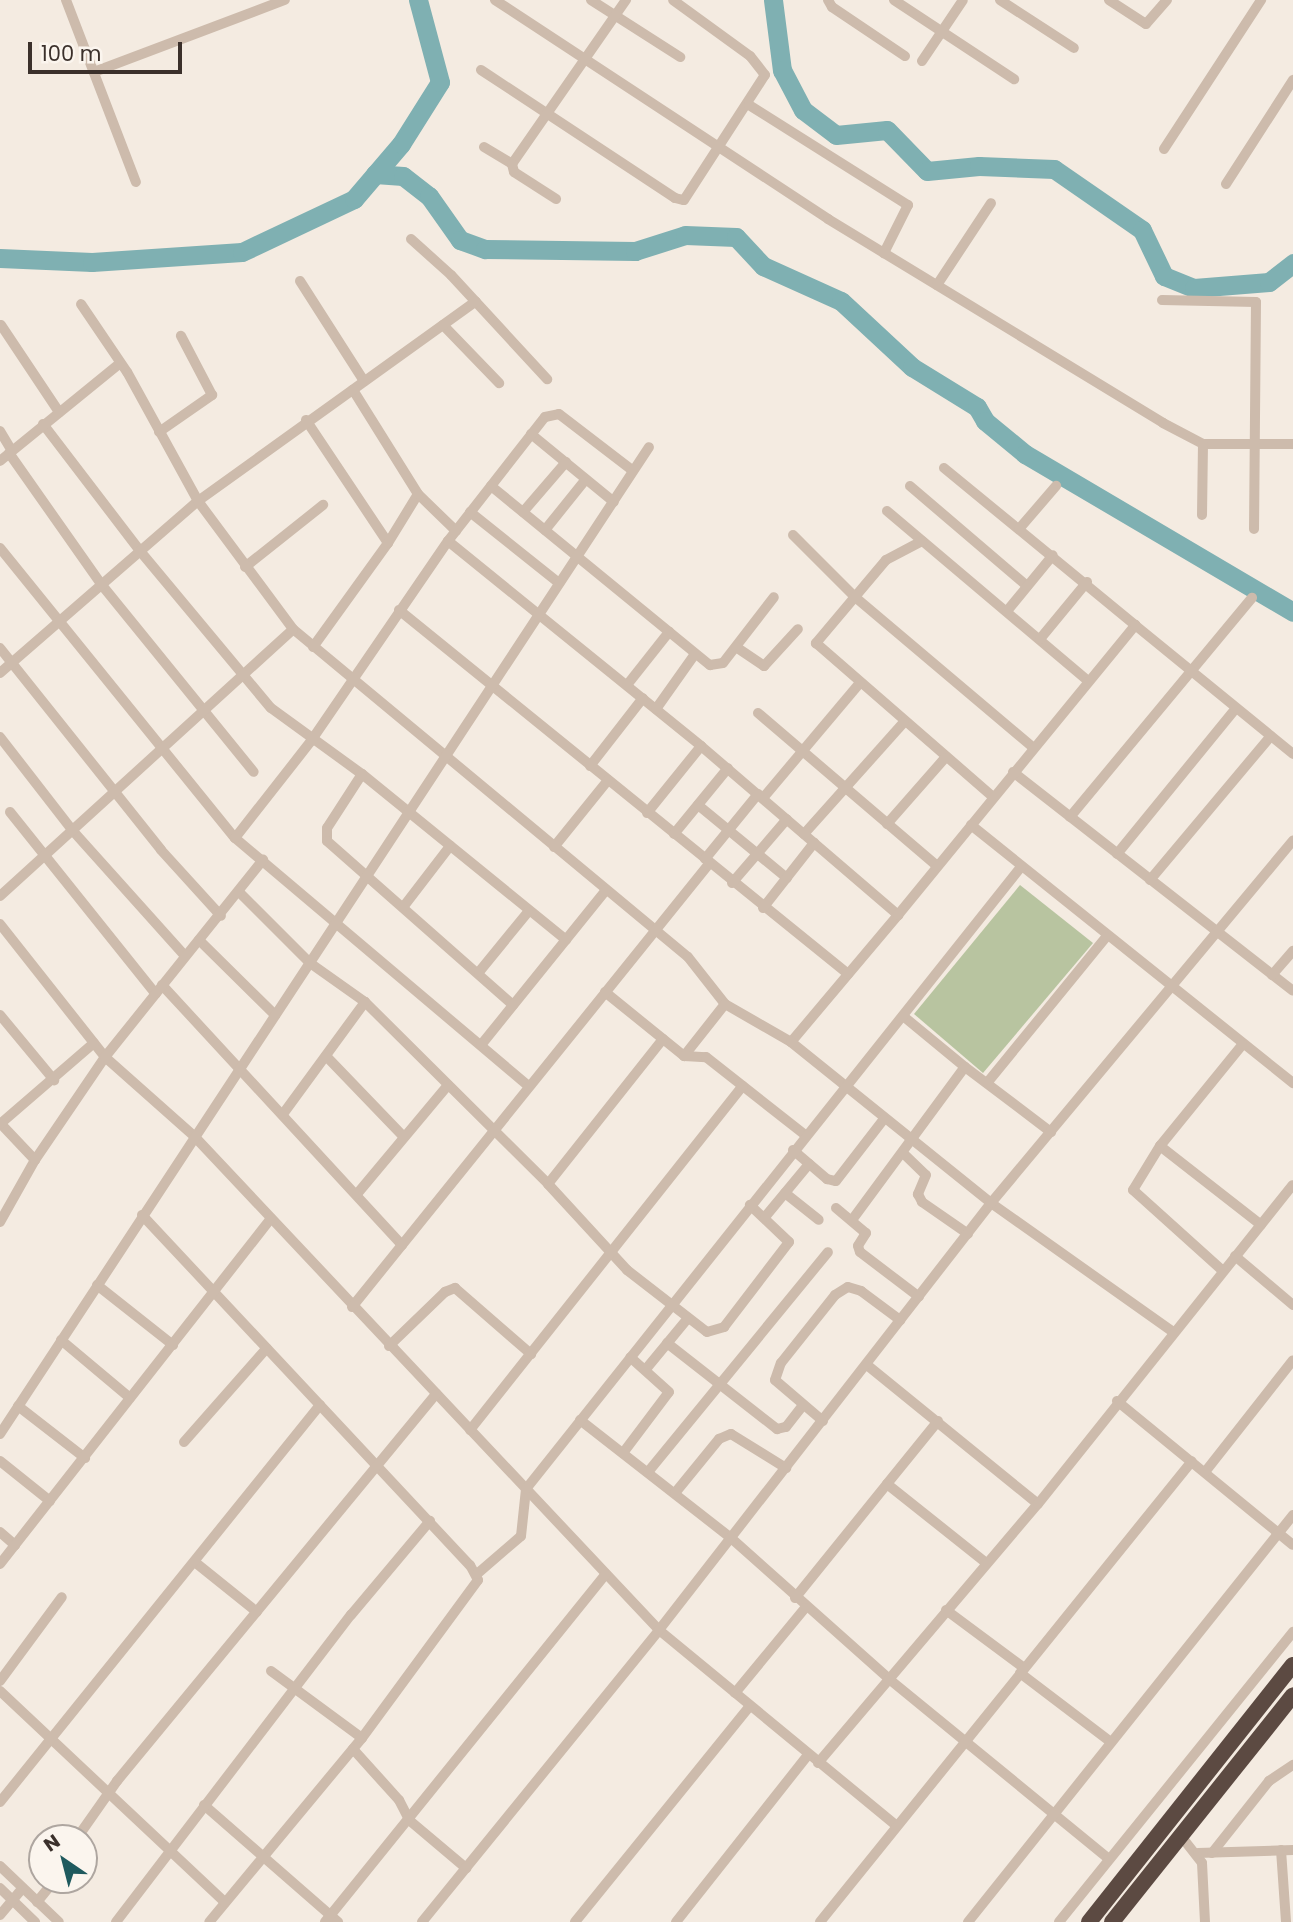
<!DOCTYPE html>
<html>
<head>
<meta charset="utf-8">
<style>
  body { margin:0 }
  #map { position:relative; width:1293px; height:1922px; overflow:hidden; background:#f4ebe1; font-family:Poppins,sans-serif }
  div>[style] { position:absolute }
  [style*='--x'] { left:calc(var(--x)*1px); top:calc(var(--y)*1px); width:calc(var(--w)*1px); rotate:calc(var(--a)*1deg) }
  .green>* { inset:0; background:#b8c4a0 }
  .river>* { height:19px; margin:-9.5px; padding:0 9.5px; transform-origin:9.5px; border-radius:9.5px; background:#7fb0b2 }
  .minor>* { height:10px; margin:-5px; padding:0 5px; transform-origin:5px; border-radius:5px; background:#cdbbac }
  .highway>* { height:16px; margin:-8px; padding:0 8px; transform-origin:8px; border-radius:8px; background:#5c4a42 }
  span { translate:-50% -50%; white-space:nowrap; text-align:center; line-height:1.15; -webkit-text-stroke:5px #fbf5ee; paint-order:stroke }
  .north { position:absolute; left:28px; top:1824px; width:70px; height:70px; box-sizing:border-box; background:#fbf5ee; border:2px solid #aea6a0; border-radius:50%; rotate:325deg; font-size:19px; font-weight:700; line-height:28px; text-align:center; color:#3b302b }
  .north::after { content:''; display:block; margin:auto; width:24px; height:32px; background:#1f5a5e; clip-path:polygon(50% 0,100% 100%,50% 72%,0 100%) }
  .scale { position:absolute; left:28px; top:42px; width:154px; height:32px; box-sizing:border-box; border:4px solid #3b302b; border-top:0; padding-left:9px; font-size:21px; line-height:24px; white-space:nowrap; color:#3b302b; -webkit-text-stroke:5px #fbf5ee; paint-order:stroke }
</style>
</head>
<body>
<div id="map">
  <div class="green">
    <div style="clip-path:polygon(1020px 885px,1093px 943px,983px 1073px,914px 1014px)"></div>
  </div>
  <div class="river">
    <div style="--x:773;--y:0;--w:71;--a:82.7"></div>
    <div style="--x:782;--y:70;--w:45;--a:62.3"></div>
    <div style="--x:803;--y:110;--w:41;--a:37.1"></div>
    <div style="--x:836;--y:135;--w:51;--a:-5.6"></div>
    <div style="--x:887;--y:130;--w:57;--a:45.7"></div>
    <div style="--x:927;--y:171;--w:52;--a:-5.5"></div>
    <div style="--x:979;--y:166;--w:75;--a:2.3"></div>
    <div style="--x:1054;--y:169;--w:107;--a:34.7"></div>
    <div style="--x:1142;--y:230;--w:51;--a:64.4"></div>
    <div style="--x:1164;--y:276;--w:32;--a:22"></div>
    <div style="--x:1194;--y:288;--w:75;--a:-4.6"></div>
    <div style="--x:1269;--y:282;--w:31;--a:-38"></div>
    <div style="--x:375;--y:174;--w:28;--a:4"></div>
    <div style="--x:403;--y:176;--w:33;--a:38"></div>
    <div style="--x:429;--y:196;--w:54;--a:54.8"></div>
    <div style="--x:460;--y:240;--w:27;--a:20"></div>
    <div style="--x:485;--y:249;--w:150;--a:0.8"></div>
    <div style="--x:635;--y:251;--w:52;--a:-17.7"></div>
    <div style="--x:685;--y:235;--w:51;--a:2.2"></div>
    <div style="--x:736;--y:237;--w:40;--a:47"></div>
    <div style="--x:763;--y:266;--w:85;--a:24.2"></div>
    <div style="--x:841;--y:301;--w:97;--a:42.9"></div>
    <div style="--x:912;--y:367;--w:76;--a:31.6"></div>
    <div style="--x:977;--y:407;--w:16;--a:60"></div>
    <div style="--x:985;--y:421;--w:52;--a:39.5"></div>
    <div style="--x:1025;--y:454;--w:311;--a:30.5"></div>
    <div style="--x:0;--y:258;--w:92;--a:2.5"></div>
    <div style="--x:92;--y:262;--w:150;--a:-3.8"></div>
    <div style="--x:242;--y:252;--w:124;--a:-25.3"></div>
    <div style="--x:354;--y:199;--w:72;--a:-49.5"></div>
    <div style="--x:401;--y:144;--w:73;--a:-57.8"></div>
    <div style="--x:440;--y:82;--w:85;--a:-105"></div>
  </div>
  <div class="minor">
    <div style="--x:66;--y:0;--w:195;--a:69"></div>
    <div style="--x:495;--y:0;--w:399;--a:33.3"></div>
    <div style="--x:828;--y:219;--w:392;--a:31.3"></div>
    <div style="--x:1163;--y:423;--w:45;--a:27.7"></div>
    <div style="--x:1203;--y:444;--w:90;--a:0"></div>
    <div style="--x:591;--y:0;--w:106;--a:32.6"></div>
    <div style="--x:828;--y:0;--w:8;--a:60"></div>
    <div style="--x:832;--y:7;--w:88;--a:33.9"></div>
    <div style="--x:894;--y:0;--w:144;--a:33.4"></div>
    <div style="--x:1000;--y:0;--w:88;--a:33"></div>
    <div style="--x:1109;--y:0;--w:44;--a:33"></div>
    <div style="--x:1146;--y:24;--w:32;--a:-49"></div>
    <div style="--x:922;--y:61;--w:73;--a:-56.1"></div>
    <div style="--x:481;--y:70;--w:232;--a:33.4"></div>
    <div style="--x:675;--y:198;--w:9;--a:13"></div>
    <div style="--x:684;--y:200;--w:149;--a:-57.1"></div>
    <div style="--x:765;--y:75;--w:24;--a:-128"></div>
    <div style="--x:750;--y:56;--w:95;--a:-144"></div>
    <div style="--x:94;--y:72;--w:204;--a:-20.7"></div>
    <div style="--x:749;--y:105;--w:188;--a:32.2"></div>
    <div style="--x:908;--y:205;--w:54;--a:116.6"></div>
    <div style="--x:484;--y:147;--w:33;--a:31"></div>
    <div style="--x:512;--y:164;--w:200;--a:-55.2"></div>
    <div style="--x:1164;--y:149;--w:178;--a:-56.9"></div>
    <div style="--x:512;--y:164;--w:8;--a:76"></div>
    <div style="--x:514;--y:172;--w:50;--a:32.7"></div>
    <div style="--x:1226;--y:184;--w:124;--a:-57.2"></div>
    <div style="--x:411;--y:239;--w:54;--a:42"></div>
    <div style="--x:451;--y:275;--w:142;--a:47.3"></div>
    <div style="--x:300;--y:281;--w:119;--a:57.4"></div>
    <div style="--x:937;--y:285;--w:98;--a:-56.6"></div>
    <div style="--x:1162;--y:300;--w:94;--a:1.2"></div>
    <div style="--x:1256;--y:302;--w:227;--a:90.5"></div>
    <div style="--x:1;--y:325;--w:105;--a:56.3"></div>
    <div style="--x:443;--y:325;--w:81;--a:46"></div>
    <div style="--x:306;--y:420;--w:148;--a:56.3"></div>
    <div style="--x:43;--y:424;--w:160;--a:52.6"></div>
    <div style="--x:140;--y:551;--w:204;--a:50.2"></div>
    <div style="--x:271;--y:708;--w:112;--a:36"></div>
    <div style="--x:362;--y:774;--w:263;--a:39.1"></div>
    <div style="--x:0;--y:431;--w:23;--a:59"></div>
    <div style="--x:159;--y:432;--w:65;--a:-34.9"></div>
    <div style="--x:212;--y:395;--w:67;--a:-117.7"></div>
    <div style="--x:531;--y:434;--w:107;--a:39.3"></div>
    <div style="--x:9;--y:453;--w:160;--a:54.9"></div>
    <div style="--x:101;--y:584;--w:242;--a:50.9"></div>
    <div style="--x:0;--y:461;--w:155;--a:-39.2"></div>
    <div style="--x:944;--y:468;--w:247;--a:39.4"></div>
    <div style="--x:491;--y:486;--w:283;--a:39.3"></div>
    <div style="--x:710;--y:665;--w:13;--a:-9"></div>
    <div style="--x:723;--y:663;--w:83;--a:-52.3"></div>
    <div style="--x:910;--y:486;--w:154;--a:40.5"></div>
    <div style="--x:418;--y:494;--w:53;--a:44.2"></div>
    <div style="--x:887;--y:511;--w:263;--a:40.2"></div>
    <div style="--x:470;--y:512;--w:114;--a:38.6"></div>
    <div style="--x:523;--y:512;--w:66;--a:-49.3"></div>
    <div style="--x:1202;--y:515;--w:71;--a:-89.2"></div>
    <div style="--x:1019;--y:529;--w:57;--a:-49.3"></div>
    <div style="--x:545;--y:530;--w:65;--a:-51.2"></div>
    <div style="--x:793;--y:535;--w:88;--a:45"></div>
    <div style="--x:855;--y:597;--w:234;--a:40.2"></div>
    <div style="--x:448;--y:541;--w:326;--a:39"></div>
    <div style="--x:701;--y:746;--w:260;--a:40.6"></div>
    <div style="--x:898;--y:915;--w:166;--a:130.1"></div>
    <div style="--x:922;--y:541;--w:41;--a:152.2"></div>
    <div style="--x:886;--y:560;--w:109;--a:130.1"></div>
    <div style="--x:816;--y:643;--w:235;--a:41"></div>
    <div style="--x:0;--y:548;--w:373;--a:51"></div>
    <div style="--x:235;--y:838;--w:384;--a:40.2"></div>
    <div style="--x:245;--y:567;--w:100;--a:-38.5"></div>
    <div style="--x:399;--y:610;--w:578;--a:39.03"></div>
    <div style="--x:1007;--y:611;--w:72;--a:-50.6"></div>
    <div style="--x:293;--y:629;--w:513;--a:39.71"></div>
    <div style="--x:688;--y:957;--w:60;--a:51.8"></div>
    <div style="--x:725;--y:1004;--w:76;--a:29.9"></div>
    <div style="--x:791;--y:1042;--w:257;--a:38.8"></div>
    <div style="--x:991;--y:1203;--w:223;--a:35.3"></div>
    <div style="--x:1040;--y:639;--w:74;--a:-50.5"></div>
    <div style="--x:313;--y:647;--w:128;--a:-54.2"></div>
    <div style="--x:388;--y:543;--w:57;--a:-58.5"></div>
    <div style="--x:418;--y:494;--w:123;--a:-122"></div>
    <div style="--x:736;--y:647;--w:34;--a:34"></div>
    <div style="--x:764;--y:666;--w:50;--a:-47.4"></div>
    <div style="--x:0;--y:648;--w:258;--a:51.4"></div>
    <div style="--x:161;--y:850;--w:89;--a:47.7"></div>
    <div style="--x:0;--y:673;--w:262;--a:-41"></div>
    <div style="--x:198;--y:501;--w:342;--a:-35.7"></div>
    <div style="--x:627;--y:685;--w:68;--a:-51.6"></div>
    <div style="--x:656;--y:709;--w:67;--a:-54.7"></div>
    <div style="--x:758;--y:713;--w:235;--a:40.5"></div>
    <div style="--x:0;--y:737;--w:119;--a:52.2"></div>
    <div style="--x:73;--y:831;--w:168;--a:48.1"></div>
    <div style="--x:590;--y:766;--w:86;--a:-52.1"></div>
    <div style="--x:1013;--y:772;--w:355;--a:38"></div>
    <div style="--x:362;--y:774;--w:64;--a:122.9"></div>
    <div style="--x:327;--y:828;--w:13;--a:90"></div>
    <div style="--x:327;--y:841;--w:248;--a:41.4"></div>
    <div style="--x:763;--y:798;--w:150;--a:-49.9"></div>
    <div style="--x:698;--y:805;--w:115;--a:39.4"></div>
    <div style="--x:10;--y:812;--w:233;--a:51.3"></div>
    <div style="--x:647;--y:813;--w:86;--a:-51.1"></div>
    <div style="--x:1070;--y:817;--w:285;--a:-50.3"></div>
    <div style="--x:887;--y:824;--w:88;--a:-48.7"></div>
    <div style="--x:971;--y:825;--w:413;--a:38.7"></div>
    <div style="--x:674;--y:834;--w:85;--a:-50.7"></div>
    <div style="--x:804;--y:834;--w:150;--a:-48.2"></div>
    <div style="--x:235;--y:838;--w:123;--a:-51.9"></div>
    <div style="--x:311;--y:741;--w:242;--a:-55.6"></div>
    <div style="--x:448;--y:541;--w:157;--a:-52"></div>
    <div style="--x:545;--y:417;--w:14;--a:-12"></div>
    <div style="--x:559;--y:414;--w:92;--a:37.5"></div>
    <div style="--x:554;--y:847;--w:86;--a:-51.1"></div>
    <div style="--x:1117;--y:854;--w:188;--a:-50.8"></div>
    <div style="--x:705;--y:859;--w:84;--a:-50.8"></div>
    <div style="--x:1150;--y:880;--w:188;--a:-50"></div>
    <div style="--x:732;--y:883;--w:84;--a:-49.3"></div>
    <div style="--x:240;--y:893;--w:99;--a:45"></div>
    <div style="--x:310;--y:963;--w:67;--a:35.3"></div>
    <div style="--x:365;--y:1002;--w:258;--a:44.8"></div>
    <div style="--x:548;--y:1184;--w:117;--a:47.4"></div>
    <div style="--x:627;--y:1270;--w:101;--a:37.8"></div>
    <div style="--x:707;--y:1332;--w:18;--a:-16"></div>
    <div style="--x:724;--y:1327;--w:107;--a:-52.6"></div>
    <div style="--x:789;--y:1242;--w:54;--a:-136.5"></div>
    <div style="--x:0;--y:896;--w:396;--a:-42.3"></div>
    <div style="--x:293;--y:629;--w:159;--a:-126.6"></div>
    <div style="--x:198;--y:501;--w:147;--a:-118.8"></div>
    <div style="--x:127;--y:372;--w:82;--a:-124.1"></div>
    <div style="--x:404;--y:906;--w:76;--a:-52.5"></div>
    <div style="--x:763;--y:908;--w:83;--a:-51.9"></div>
    <div style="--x:898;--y:915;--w:375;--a:-50.7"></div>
    <div style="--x:1135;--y:625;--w:204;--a:39.2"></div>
    <div style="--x:0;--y:924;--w:169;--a:51.7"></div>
    <div style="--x:105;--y:1057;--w:119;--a:41.6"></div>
    <div style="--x:194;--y:1136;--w:678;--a:46.73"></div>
    <div style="--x:659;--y:1630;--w:308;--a:39.5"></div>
    <div style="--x:199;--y:940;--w:107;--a:44.6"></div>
    <div style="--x:479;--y:972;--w:77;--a:-50.8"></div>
    <div style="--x:1272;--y:975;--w:32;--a:-49"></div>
    <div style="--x:162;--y:985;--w:354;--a:47.3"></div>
    <div style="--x:605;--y:992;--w:102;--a:39"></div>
    <div style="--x:684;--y:1056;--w:66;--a:-51.7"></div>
    <div style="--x:0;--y:1015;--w:85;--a:50.3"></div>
    <div style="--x:903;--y:1016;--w:80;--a:39.4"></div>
    <div style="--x:481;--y:1045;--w:199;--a:-51.1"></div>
    <div style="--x:326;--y:1056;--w:112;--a:46.1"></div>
    <div style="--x:684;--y:1056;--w:22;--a:3"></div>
    <div style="--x:706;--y:1057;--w:126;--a:38.2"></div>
    <div style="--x:987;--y:1083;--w:188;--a:-50.8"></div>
    <div style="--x:283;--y:1114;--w:139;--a:-53.8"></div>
    <div style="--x:0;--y:1123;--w:51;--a:46.6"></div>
    <div style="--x:0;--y:1124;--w:124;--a:-40.8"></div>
    <div style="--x:1160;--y:1146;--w:128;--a:38"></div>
    <div style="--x:793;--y:1150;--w:45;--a:40.5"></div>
    <div style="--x:827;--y:1179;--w:9;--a:13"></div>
    <div style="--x:836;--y:1181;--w:78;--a:-52.3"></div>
    <div style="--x:904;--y:1154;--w:30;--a:44"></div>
    <div style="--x:926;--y:1175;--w:21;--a:113"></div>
    <div style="--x:918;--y:1194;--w:9;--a:63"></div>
    <div style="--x:922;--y:1202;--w:56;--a:34.8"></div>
    <div style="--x:548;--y:1184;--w:185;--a:-51.6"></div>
    <div style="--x:785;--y:1193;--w:43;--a:38.5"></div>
    <div style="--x:357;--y:1194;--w:142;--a:-50.1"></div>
    <div style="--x:836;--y:1208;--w:39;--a:40"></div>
    <div style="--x:866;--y:1233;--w:15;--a:122"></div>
    <div style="--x:858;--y:1246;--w:6;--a:72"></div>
    <div style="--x:860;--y:1252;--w:74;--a:37.3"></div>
    <div style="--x:142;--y:1215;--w:480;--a:46.9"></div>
    <div style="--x:470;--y:1565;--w:17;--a:62"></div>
    <div style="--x:478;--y:1580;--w:196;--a:126.3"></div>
    <div style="--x:362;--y:1738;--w:239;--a:129.7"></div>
    <div style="--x:765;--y:1217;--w:69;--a:-50.3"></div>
    <div style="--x:852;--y:1220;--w:190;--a:-53.6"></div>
    <div style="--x:965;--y:1067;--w:108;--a:37.1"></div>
    <div style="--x:0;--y:1222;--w:71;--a:-60.6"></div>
    <div style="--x:35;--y:1160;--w:125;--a:-55.8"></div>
    <div style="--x:105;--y:1057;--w:253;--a:-51.3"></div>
    <div style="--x:1235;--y:1256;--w:76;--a:40.2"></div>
    <div style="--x:1223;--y:1271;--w:121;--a:-138"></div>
    <div style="--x:1133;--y:1190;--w:52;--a:-58.5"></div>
    <div style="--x:1160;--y:1146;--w:130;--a:-50.9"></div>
    <div style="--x:97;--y:1285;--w:97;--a:38.3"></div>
    <div style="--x:352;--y:1307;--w:569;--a:-51.14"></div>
    <div style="--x:61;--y:1340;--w:90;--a:40"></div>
    <div style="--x:667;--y:1343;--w:140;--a:38"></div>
    <div style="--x:777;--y:1429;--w:9;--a:-13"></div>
    <div style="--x:786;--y:1427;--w:28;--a:-52"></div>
    <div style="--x:389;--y:1346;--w:78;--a:-44"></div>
    <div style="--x:445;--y:1292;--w:11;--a:-22"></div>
    <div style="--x:455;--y:1288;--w:101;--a:41"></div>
    <div style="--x:867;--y:1365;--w:220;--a:39.1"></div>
    <div style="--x:646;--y:1369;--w:66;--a:-50.5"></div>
    <div style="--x:1117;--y:1401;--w:227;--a:39.3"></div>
    <div style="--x:18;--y:1406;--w:85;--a:37.8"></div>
    <div style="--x:580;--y:1420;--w:192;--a:38"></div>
    <div style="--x:731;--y:1538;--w:212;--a:41.7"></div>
    <div style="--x:889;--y:1679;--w:284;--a:39.3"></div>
    <div style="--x:823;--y:1421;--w:63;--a:-139.5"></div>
    <div style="--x:775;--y:1380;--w:18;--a:-71"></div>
    <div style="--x:781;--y:1363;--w:87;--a:-51.5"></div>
    <div style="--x:835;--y:1295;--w:15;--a:-32"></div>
    <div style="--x:848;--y:1287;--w:14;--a:17"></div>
    <div style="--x:861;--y:1291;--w:49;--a:36.6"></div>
    <div style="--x:938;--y:1421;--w:81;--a:129"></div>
    <div style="--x:887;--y:1484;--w:125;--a:38.5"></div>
    <div style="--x:470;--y:1430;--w:439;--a:-51.6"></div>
    <div style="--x:0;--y:1434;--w:1181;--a:-56.67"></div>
    <div style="--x:184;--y:1442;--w:125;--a:-48.6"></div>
    <div style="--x:623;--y:1453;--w:76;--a:-53"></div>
    <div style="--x:669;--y:1392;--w:52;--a:-138.1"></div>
    <div style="--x:0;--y:1461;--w:64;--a:38.7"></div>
    <div style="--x:648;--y:1472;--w:284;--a:-50.7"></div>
    <div style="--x:1205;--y:1472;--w:142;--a:-51.8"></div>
    <div style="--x:675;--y:1493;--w:70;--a:-50.8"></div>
    <div style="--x:719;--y:1439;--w:13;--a:-23"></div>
    <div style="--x:731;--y:1434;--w:65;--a:31.7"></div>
    <div style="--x:0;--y:1532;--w:20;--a:41"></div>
    <div style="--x:196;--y:1563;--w:78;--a:38.8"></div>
    <div style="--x:0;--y:1564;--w:439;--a:-51.9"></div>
    <div style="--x:477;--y:1574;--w:58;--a:-40.8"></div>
    <div style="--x:521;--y:1536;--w:47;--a:-83.9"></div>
    <div style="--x:526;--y:1489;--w:795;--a:-51.49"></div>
    <div style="--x:795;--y:1598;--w:146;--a:-51.1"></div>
    <div style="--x:946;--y:1610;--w:97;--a:36.6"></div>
    <div style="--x:271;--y:1671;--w:113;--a:36.4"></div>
    <div style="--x:1020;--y:1673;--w:114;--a:37.2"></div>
    <div style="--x:0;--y:1681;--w:104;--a:-53.6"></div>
    <div style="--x:0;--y:1691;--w:308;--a:43.2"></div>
    <div style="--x:735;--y:1693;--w:110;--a:-50.5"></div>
    <div style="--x:353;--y:1749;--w:69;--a:48"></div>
    <div style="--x:399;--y:1800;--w:22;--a:63"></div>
    <div style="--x:409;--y:1820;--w:75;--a:40.1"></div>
    <div style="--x:818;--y:1763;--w:340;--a:-49.7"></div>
    <div style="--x:1038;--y:1504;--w:408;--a:-51.4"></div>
    <div style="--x:0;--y:1802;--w:510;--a:-51.13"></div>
    <div style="--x:204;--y:1805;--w:178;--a:41.1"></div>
    <div style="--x:1181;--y:1836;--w:34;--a:52"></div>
    <div style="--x:1202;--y:1863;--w:59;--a:87.1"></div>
    <div style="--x:77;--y:1838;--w:70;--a:-54.9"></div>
    <div style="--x:117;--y:1781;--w:502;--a:-50.5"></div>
    <div style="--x:1281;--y:1850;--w:72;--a:86"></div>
    <div style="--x:1198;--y:1853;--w:95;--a:-1.8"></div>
    <div style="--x:1212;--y:1853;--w:92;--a:-51.6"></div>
    <div style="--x:1269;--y:1781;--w:29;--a:-34"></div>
    <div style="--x:0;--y:1866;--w:81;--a:43.5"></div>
    <div style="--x:0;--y:1888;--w:49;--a:44.2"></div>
    <div style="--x:37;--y:1902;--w:28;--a:-51"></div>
    <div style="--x:0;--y:1915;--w:35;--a:-50"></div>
    <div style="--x:116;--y:1922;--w:387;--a:-52.6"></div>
    <div style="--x:351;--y:1615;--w:123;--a:-50"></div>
    <div style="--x:325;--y:1922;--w:447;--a:-51.1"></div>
    <div style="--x:422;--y:1922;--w:376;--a:-50.9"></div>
    <div style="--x:659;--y:1630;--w:541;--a:-52.13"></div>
    <div style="--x:991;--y:1203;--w:472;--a:-50.2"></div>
    <div style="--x:575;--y:1922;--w:278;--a:-51"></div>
    <div style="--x:676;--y:1922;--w:213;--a:-51.7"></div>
    <div style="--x:820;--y:1922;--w:592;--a:-51.1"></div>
    <div style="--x:968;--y:1922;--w:521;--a:-51.39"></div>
    <div style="--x:1059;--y:1922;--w:373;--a:-51.1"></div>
  </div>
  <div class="highway">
    <div style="--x:1089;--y:1922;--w:328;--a:-51.6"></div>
    <div style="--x:1112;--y:1922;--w:290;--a:-51.4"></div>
  </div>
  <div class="north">N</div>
  <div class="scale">100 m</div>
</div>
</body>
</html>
